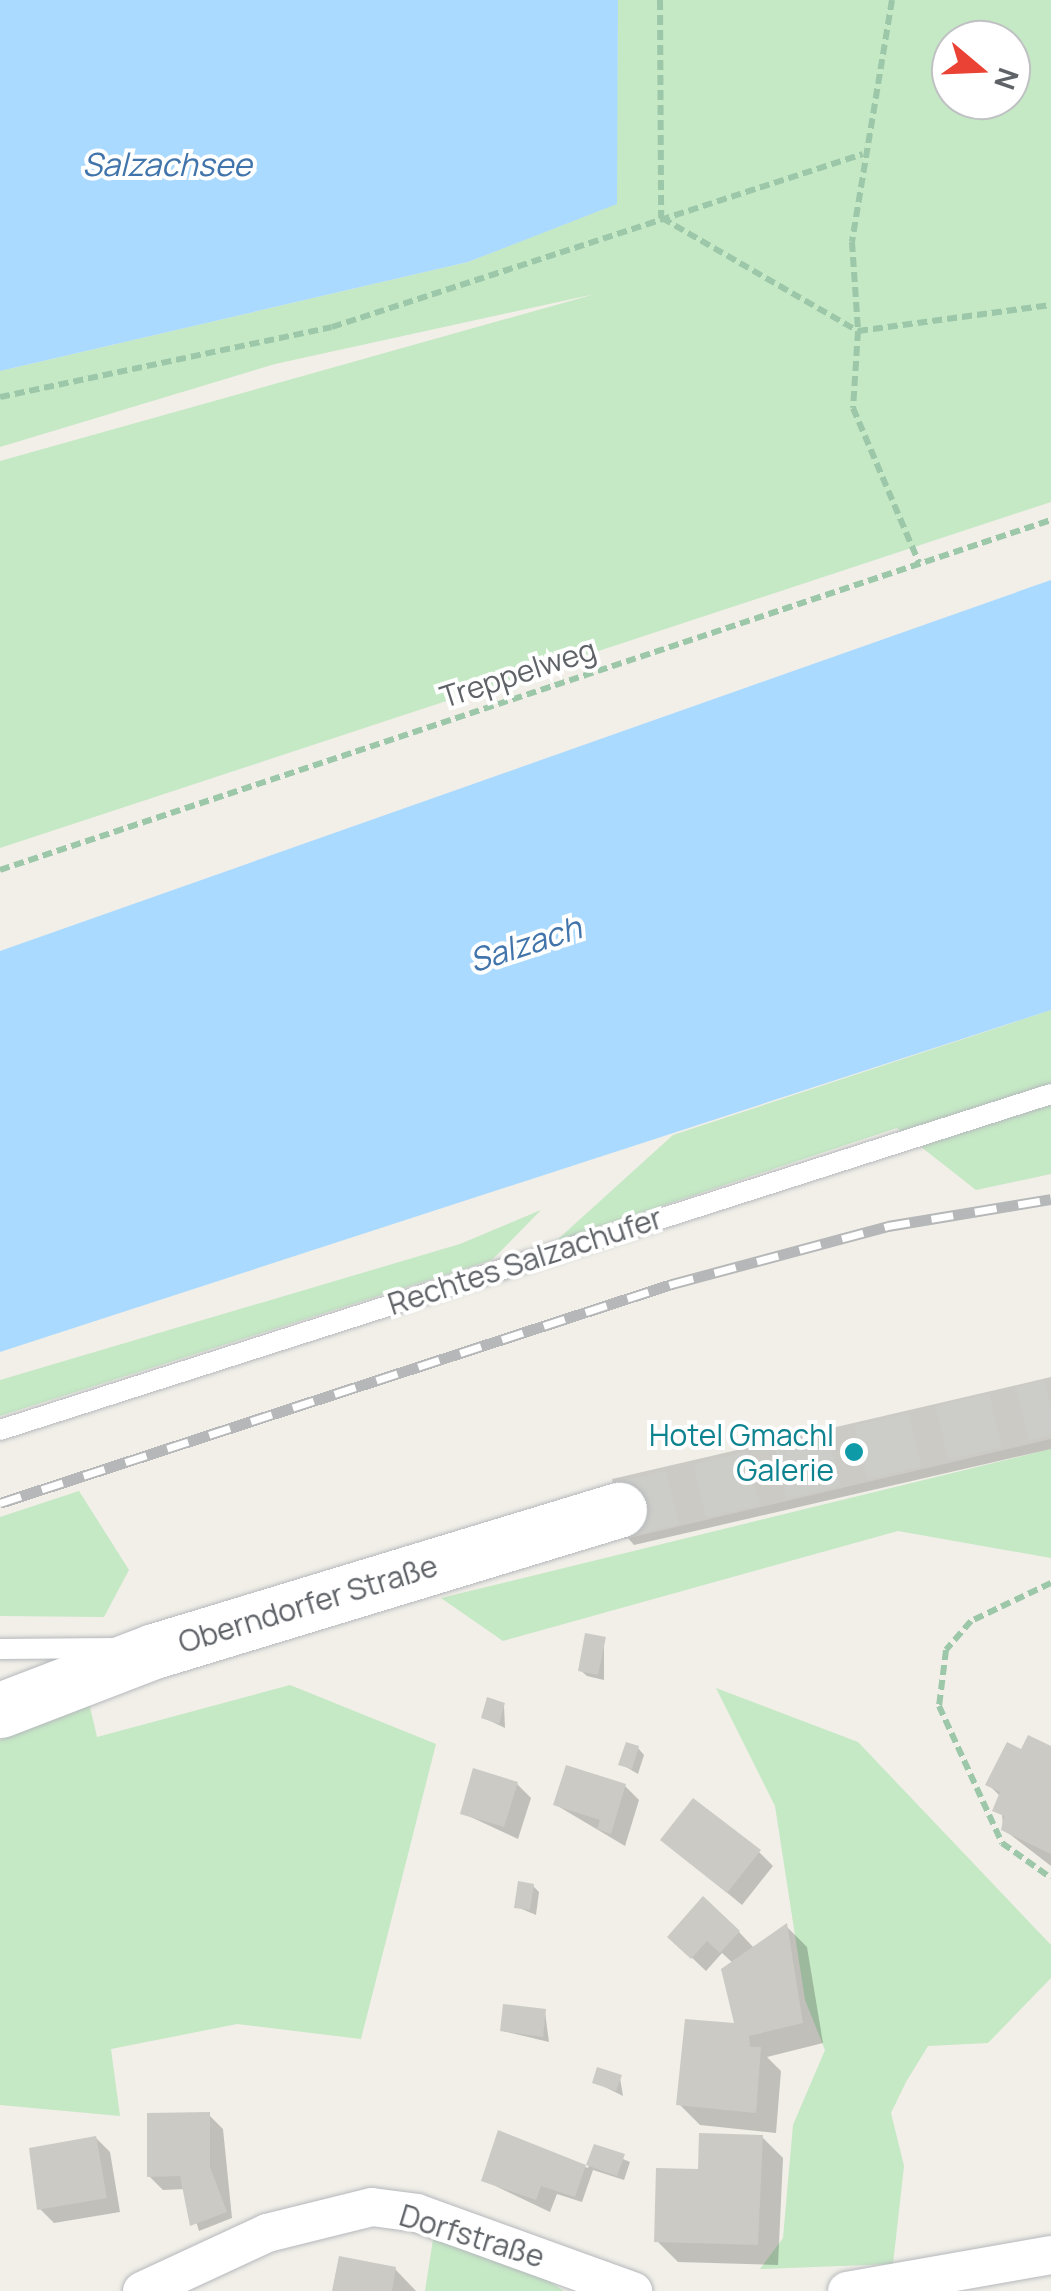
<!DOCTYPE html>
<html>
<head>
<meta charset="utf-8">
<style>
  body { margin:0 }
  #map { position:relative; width:1051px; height:2291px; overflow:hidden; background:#f1efe8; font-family:Manrope,sans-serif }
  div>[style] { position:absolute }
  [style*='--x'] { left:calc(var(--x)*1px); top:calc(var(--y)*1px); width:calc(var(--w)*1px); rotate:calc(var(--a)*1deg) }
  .green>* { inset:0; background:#c5e8c5 }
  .water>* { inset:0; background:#aadaff }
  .shadow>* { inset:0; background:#0003 }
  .building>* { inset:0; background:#cccac5 }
  .secondary-tunnel>* { height:55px; margin-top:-27.5px; transform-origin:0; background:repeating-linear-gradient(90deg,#ccccc8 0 55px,transparent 0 83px) }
  .path>* { height:6px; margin-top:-3px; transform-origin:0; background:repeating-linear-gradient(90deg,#9cc7a9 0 10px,transparent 0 15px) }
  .roads { filter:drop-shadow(0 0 2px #b5b8bc) drop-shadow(0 0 2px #b5b8bc) }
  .service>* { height:20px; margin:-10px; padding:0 10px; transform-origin:10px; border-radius:10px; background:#fff }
  .minor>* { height:38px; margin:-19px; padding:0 19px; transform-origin:19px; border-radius:19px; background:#fff }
  .secondary>* { height:55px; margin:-27.5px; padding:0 27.5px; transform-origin:27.5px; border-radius:27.5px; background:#fff }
  .rail>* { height:11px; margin-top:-5.5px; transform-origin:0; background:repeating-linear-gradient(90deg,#fff 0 22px,#b6b7b8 0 44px); box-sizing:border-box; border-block:2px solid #b6b7b8 }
  .dots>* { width:28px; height:28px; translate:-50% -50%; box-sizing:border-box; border:5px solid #fff; border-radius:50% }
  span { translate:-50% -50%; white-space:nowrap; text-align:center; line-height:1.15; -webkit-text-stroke:8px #fff; paint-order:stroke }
  .street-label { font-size:30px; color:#5f6368 }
  .culture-label { font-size:30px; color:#0d838f }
  .right { translate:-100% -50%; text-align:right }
  .water-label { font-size:32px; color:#4174aa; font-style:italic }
  .north { position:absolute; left:931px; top:20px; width:100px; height:100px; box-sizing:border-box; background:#fff; border:2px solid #bfc1c3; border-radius:50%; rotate:109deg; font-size:28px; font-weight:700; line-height:40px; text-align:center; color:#5f6368 }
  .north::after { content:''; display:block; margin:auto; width:35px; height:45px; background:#ea4335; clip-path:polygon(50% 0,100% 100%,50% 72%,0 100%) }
</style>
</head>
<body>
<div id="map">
  <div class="green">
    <div style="clip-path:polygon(evenodd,618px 0,1051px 0,1051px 502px,0 848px,0 461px,595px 294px,275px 364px,0 447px,0 371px,468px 262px,616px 204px,618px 0,951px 40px,1011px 40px,1011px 100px,951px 100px,951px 40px)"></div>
    <div style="clip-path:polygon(1051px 1010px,1051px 1174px,976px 1190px,897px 1128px,556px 1241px,673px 1135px)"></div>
    <div style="clip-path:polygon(541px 1210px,492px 1260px,0 1416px,0 1380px,460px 1244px)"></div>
    <div style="clip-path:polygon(1051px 1449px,1051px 1558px,898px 1531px,503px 1641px,441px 1598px)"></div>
    <div style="clip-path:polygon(79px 1491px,129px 1570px,104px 1617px,0 1616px,0 1517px)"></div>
    <div style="clip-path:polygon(290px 1685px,436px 1744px,361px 2039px,237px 2024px,111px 2049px,120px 2116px,0 2105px,0 1740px,89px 1703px,97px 1737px)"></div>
    <div style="clip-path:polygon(716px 1688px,858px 1742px,1051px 1945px,1051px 1978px,988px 2043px,928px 2046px,906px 2082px,891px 2113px,904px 2166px,893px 2264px,760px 2269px,783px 2238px,793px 2125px,825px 2050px,805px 2000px,775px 1806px)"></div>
    <div style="clip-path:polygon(434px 2233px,531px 2269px,564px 2291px,425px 2291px)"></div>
  </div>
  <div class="water">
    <div style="clip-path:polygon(0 0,618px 0,617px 204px,468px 262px,0 371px)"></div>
    <div style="clip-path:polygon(1051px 580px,1051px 1010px,0 1352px,0 951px)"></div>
  </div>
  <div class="shadow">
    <div style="clip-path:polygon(1051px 1381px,1051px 1449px,634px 1545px,628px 1538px)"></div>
    <div style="clip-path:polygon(604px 1639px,604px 1680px,587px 1676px,580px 1670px)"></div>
    <div style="clip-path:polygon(504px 1705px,505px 1728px,484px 1718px)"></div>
    <div style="clip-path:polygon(638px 1748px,644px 1755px,638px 1774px,621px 1764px)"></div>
    <div style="clip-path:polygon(1051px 1749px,1051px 1866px,1003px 1829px,1001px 1797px,988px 1784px,1022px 1752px)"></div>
    <div style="clip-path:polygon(517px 1784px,531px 1798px,518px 1839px,462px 1813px)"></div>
    <div style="clip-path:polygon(625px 1786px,639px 1800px,625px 1846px,556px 1805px)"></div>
    <div style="clip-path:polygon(663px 1840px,759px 1852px,773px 1866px,742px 1905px)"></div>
    <div style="clip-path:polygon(533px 1886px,539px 1892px,536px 1915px,517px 1907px)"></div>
    <div style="clip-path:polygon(787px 1927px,807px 1947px,823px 2043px,767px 2057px,781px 2071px,776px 2133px,700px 2125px,679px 2104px,737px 2026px,734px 1964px,722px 1953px,706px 1971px,670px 1937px,739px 1932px,755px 1949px)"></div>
    <div style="clip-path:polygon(545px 2012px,549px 2042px,503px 2031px)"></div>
    <div style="clip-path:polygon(620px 2078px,623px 2096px,595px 2082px)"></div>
    <div style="clip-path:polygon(209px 2115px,223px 2129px,232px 2218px,199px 2231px,186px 2189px,163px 2190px,149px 2176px)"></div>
    <div style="clip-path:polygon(500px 2133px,588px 2168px,595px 2147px,630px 2162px,624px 2180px,593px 2170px,582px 2202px,557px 2194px,550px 2212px,483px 2180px)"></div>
    <div style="clip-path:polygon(762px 2137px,783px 2158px,778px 2265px,678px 2262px,657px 2241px,700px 2172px)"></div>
    <div style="clip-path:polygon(96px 2138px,110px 2152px,120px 2212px,54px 2223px,40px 2209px)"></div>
    <div style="clip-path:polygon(395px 2269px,416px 2291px,335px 2291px)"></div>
  </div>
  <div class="building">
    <div style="clip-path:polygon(1051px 1377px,1051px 1439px,625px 1539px,612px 1479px)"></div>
    <div style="clip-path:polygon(585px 1633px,606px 1637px,598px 1675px,578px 1671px)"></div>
    <div style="clip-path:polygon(487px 1697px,505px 1703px,499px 1724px,481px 1718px)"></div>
    <div style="clip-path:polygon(1028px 1735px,1051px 1746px,1051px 1854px,1001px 1830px,1004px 1816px,992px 1811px,1000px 1792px,985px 1785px,1007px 1742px,1021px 1749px)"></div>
    <div style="clip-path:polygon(626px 1742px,639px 1746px,632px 1769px,618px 1765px)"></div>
    <div style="clip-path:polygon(566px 1765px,626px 1784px,611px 1834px,597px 1829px,600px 1820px,553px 1805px)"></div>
    <div style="clip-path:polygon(473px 1768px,518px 1782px,504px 1827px,460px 1814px)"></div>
    <div style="clip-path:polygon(693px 1798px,761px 1850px,727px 1893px,660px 1840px)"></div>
    <div style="clip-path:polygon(518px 1881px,534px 1884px,530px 1910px,514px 1908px)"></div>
    <div style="clip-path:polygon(703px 1896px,740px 1931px,720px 1953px,707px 1941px,691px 1959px,667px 1937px)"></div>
    <div style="clip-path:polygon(787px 1923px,803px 2023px,749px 2036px,750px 2047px,761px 2047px,756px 2113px,676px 2105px,685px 2019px,734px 2023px,721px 1969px)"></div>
    <div style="clip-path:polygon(503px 2004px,546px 2009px,543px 2037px,500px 2031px)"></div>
    <div style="clip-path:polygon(597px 2067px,622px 2075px,616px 2091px,592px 2083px)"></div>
    <div style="clip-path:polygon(210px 2112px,210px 2167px,227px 2212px,190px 2226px,180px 2176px,147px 2177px,147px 2113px)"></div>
    <div style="clip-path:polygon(498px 2130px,586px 2165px,575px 2197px,541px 2186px,536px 2200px,481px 2181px)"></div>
    <div style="clip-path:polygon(699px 2133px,763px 2135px,758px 2245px,654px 2242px,656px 2168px,698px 2169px)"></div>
    <div style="clip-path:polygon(96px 2136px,107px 2198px,37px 2210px,29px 2148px)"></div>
    <div style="clip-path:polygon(594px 2144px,625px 2154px,617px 2176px,586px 2165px)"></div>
    <div style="clip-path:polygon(339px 2256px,396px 2267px,392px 2291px,332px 2291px)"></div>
  </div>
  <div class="secondary-tunnel">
    <div style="--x:619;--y:1510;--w:444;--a:-13.5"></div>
  </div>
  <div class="path">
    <div style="--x:660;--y:0;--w:218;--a:89.7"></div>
    <div style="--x:892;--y:0;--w:245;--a:99.4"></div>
    <div style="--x:852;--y:242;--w:89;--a:86.1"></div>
    <div style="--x:858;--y:331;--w:195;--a:-7.7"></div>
    <div style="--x:662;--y:218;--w:226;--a:30"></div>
    <div style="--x:858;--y:331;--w:77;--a:93.7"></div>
    <div style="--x:853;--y:408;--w:168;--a:66.9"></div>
    <div style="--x:0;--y:397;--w:339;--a:-11.9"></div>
    <div style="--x:332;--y:327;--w:558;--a:-18.05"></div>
    <div style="--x:0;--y:870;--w:1108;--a:-18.42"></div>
    <div style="--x:1051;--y:1583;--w:89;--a:154.6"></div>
    <div style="--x:971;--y:1621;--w:38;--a:131"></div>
    <div style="--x:946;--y:1650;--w:56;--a:97.1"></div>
    <div style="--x:939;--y:1706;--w:151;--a:65.3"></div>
    <div style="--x:1002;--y:1843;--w:60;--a:35.5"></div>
  </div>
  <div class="roads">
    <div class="service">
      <div style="--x:0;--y:1430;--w:1103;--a:-17.73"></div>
      <div style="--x:0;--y:1649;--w:117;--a:-0.5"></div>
    </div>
    <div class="minor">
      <div style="--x:142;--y:2291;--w:138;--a:-24.9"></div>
      <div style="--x:267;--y:2233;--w:108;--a:-13.9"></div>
      <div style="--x:372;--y:2207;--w:45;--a:7.6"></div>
      <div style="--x:417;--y:2213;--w:230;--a:19.9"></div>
      <div style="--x:847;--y:2291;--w:207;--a:-10"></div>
    </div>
    <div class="secondary">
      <div style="--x:0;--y:1710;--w:165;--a:-21"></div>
      <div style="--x:154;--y:1651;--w:486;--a:-16.9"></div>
    </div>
  </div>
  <div class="rail">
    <div style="--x:0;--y:1503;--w:707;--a:-18.05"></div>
    <div style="--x:672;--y:1284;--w:224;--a:-15"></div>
    <div style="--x:888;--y:1226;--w:165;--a:-9.4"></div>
  </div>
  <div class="dots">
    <div style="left:854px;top:1452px;background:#0f9aa8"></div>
  </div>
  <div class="street-label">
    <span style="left:518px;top:673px;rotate:-18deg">Treppelweg</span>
    <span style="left:525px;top:1261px;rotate:-18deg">Rechtes Salzachufer</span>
    <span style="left:308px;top:1604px;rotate:-17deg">Oberndorfer Straße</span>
    <span style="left:472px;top:2236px;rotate:17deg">Dorfstraße</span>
  </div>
  <div class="culture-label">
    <span class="right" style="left:834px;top:1452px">Hotel Gmachl<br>Galerie</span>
  </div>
  <div class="water-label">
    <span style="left:167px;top:164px">Salzachsee</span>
    <span style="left:525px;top:944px;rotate:-18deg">Salzach</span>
  </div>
  <div class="north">N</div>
</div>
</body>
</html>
